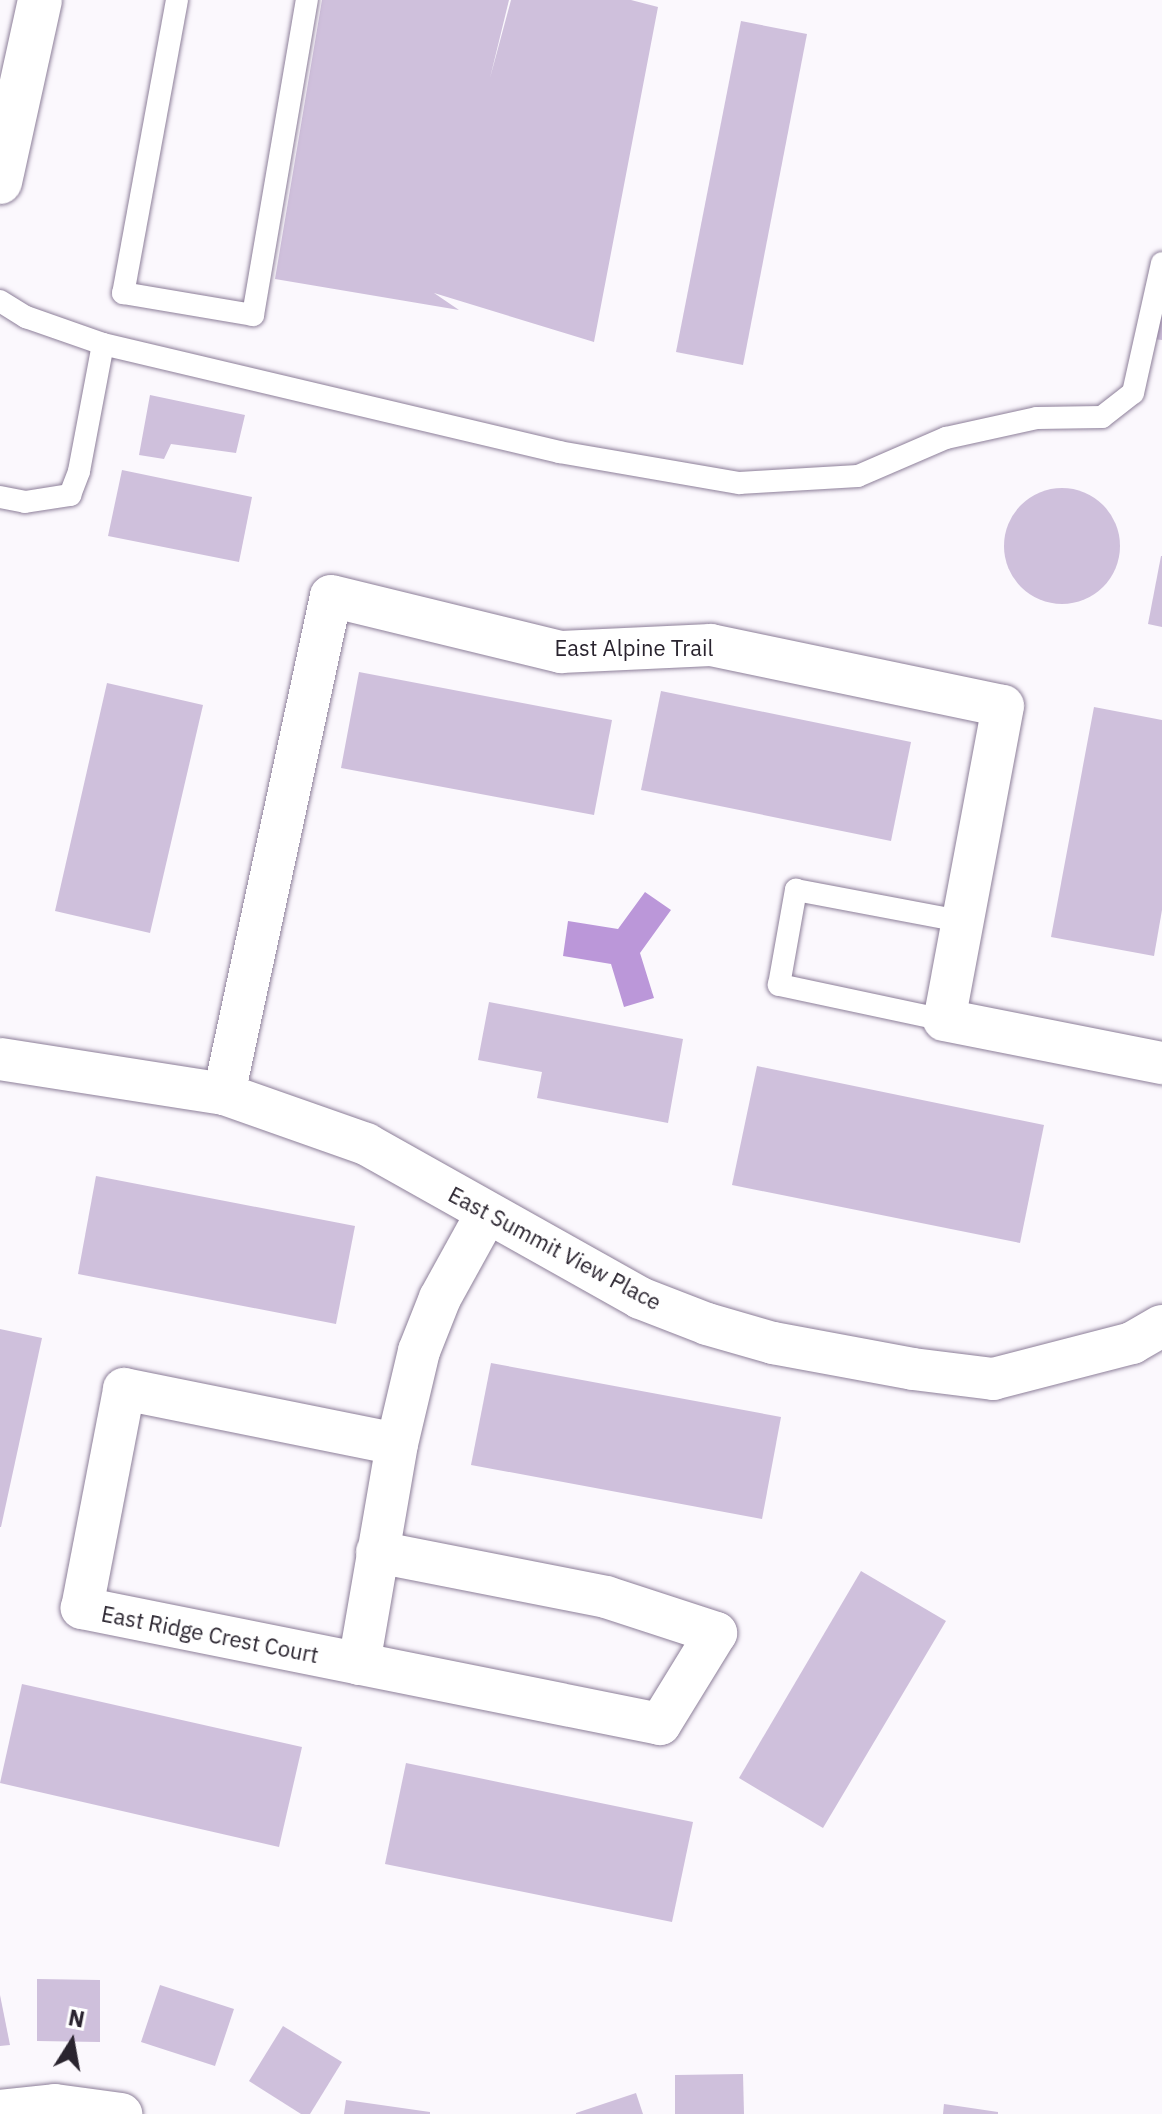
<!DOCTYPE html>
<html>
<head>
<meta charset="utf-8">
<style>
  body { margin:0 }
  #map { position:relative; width:1162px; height:2114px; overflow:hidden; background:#fbf8fd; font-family:"IBM Plex Sans",sans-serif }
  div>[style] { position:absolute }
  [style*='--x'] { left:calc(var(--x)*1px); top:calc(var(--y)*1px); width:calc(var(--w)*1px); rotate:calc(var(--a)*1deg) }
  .water>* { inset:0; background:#bb97d9 }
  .building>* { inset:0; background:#cfc0dc }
  .round { border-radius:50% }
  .roads { filter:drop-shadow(0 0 2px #8d7f99) drop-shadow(0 0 2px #8d7f99) }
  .service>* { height:22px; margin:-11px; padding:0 11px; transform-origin:11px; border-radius:11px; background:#fff }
  .minor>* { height:42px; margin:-21px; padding:0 21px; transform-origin:21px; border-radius:21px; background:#fff }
  .tertiary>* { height:44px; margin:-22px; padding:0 22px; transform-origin:22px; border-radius:22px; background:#fff }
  span { translate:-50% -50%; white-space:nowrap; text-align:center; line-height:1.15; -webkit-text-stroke:8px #fff; paint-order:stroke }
  .street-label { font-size:22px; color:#2a242f }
  .north { position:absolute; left:32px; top:2002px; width:80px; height:80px; -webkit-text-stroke:6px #fff; paint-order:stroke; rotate:11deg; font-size:22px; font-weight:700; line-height:32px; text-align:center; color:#2a242f }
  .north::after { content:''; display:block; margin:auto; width:28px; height:36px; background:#2a242f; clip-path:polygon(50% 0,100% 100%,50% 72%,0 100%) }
</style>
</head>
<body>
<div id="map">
  <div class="water">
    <div style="clip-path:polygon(645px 892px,671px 910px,640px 953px,654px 998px,624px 1007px,611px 964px,563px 956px,568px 921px,618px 929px)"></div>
  </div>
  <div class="building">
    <div style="clip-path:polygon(322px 0,509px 0,490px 78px,511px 0,631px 0,658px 7px,594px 342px,434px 293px,459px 310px,275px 279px)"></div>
    <div style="clip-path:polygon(741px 21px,807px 34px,743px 365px,676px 352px)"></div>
    <div style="clip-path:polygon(1162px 303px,1162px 340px,1153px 339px)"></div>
    <div style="clip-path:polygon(150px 395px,245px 415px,236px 453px,171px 444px,164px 459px,139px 455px)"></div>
    <div style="clip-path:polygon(122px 470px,252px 497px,239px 562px,108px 536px)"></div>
    <div class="round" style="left:1004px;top:488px;width:116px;height:116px"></div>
    <div style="clip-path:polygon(1161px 556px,1162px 556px,1162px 627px,1148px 624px)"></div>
    <div style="clip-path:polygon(359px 672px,612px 720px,594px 815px,341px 768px)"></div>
    <div style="clip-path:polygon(107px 683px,203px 705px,150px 933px,55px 911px)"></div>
    <div style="clip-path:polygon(661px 691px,911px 742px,891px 841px,641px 790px)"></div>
    <div style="clip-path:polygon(1094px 707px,1162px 720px,1162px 910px,1154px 956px,1051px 937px)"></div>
    <div style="clip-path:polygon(489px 1002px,683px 1039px,668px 1123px,537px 1098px,542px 1072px,478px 1060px)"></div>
    <div style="clip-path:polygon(757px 1066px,1044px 1125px,1020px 1243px,732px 1185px)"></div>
    <div style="clip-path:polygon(96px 1176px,355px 1226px,336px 1324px,78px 1274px)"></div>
    <div style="clip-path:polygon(0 1329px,42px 1338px,1px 1527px,0 1527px)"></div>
    <div style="clip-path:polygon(491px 1363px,781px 1417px,762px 1519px,471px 1465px)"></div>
    <div style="clip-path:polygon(861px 1571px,946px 1621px,823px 1828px,739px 1778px)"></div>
    <div style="clip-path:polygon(22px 1684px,302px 1747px,279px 1847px,0 1783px)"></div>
    <div style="clip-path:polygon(406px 1763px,693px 1822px,672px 1922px,385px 1864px)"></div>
    <div style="clip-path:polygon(37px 1979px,100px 1980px,100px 2042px,37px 2041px)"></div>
    <div style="clip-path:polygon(160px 1985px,234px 2009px,215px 2066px,141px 2042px)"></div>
    <div style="clip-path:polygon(0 1995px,10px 2045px,0 2046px)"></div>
    <div style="clip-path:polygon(283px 2026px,342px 2062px,310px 2114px,301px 2114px,249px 2081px)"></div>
    <div style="clip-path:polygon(743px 2074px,744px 2114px,675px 2114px,675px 2075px)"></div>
    <div style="clip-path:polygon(636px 2093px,643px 2114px,576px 2114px,576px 2113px)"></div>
    <div style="clip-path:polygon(346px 2100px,430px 2112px,430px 2114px,344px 2114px)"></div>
    <div style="clip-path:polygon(944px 2104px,998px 2112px,998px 2114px,943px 2114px)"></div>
  </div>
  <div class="roads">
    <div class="service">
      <div style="--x:177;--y:0;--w:298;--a:100.4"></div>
      <div style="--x:123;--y:293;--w:132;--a:9.6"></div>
      <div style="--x:253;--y:315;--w:320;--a:-80.3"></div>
      <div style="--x:0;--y:301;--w:31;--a:32"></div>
      <div style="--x:26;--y:317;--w:82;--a:19.3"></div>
      <div style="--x:103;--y:344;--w:469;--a:13.3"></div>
      <div style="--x:559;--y:452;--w:183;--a:9.8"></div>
      <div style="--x:739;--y:483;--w:119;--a:-3.4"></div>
      <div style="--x:858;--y:476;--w:96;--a:-23.4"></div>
      <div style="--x:946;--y:438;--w:93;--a:-12.4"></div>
      <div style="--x:1037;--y:418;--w:65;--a:-0.9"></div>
      <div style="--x:1102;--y:417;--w:39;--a:-38"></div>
      <div style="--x:1133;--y:393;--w:133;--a:-77.4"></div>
      <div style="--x:0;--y:497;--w:25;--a:11"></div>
      <div style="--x:25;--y:502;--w:46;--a:-8.8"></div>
      <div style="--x:70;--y:495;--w:26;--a:-69"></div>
      <div style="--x:79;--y:471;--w:129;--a:-79.3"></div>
      <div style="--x:944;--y:1020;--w:169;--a:-168"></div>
      <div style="--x:779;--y:985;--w:97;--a:-79.9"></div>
      <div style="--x:796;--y:890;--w:167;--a:10.7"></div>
    </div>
    <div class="minor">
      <div style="--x:0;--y:1059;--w:227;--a:8.9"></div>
      <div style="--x:224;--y:1094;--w:151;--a:19.4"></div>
      <div style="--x:366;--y:1144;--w:314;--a:29.3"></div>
      <div style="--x:640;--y:1298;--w:72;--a:21.2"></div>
      <div style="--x:707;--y:1324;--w:69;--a:16.1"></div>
      <div style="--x:773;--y:1343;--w:142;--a:10.5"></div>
      <div style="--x:913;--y:1369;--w:81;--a:7.1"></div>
      <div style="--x:993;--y:1379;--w:144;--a:-14.5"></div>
      <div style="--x:1132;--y:1343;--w:34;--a:-30"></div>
      <div style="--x:224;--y:1094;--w:509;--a:-77.87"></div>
      <div style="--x:331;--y:596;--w:237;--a:13.7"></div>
      <div style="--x:561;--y:652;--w:150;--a:-2.7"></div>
      <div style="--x:711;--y:645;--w:298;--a:11.8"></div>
      <div style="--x:1003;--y:706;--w:319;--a:100.6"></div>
      <div style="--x:944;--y:1020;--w:222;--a:11.2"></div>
      <div style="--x:377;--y:1552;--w:233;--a:11.1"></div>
      <div style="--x:606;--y:1597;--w:116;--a:18.1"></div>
      <div style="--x:716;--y:1633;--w:107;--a:121.6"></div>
      <div style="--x:660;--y:1724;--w:590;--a:-168.65"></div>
      <div style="--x:82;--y:1608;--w:223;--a:-79.1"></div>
      <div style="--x:124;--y:1389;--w:278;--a:11.4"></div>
      <div style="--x:359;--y:1664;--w:223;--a:-80.2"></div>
      <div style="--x:397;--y:1444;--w:96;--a:-76.7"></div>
      <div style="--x:419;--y:1351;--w:57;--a:-68.4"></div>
      <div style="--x:440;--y:1298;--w:97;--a:-61.1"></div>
      <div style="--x:0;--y:2111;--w:55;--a:-6.2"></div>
      <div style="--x:55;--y:2105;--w:67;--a:7.8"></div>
    </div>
    <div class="tertiary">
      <div style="--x:0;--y:182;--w:186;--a:-77.6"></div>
    </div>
  </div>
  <div class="street-label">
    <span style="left:634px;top:648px">East Alpine Trail</span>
    <span style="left:555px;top:1248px;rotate:28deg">East Summit View Place</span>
    <span style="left:210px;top:1634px;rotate:11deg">East Ridge Crest Court</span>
  </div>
  <div class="north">N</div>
</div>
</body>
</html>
